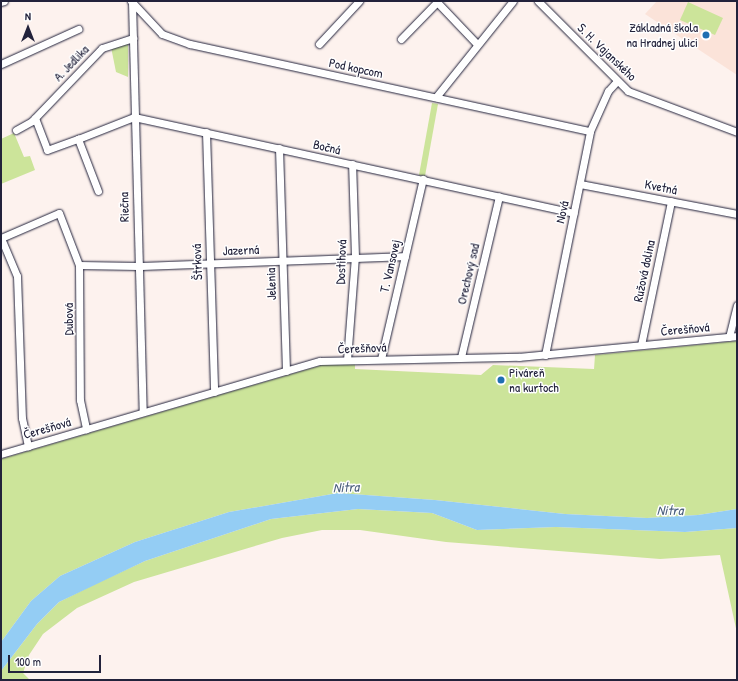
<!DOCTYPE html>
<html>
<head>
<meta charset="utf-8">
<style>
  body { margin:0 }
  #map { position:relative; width:738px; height:681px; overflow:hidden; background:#fdf2ee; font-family:"Patrick Hand",sans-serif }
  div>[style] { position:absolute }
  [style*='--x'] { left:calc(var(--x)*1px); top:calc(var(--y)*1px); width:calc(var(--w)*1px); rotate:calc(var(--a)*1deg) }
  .built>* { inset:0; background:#fbe3d9 }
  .green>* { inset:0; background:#cce49a }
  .water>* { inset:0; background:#94cdf4 }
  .roads { filter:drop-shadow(0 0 1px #22223b) drop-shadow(0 0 1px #22223b) }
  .minor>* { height:7px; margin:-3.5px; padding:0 3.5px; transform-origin:3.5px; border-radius:3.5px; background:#fff }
  .dots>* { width:11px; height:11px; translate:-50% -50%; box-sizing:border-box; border:2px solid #fff; border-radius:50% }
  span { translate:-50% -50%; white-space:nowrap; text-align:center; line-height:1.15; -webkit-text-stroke:3px #fff; paint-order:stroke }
  .poi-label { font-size:13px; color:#22223b }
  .right { translate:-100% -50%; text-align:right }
  .left { translate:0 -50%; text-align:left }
  .street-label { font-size:13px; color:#22223b }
  .water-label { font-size:14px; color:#4a5e7c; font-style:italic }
  .frame { position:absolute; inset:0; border:2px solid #22223b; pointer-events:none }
  .north { position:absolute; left:8px; top:8px; width:40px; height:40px; -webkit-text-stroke:3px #fff; paint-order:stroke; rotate:0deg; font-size:11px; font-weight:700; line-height:16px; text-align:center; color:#22223b }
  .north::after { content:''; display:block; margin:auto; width:14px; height:18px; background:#22223b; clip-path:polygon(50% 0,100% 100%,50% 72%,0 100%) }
  .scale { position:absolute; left:8px; top:655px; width:93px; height:18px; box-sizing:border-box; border:2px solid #22223b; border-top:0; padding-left:5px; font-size:12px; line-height:14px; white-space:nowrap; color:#22223b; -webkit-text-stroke:3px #fff; paint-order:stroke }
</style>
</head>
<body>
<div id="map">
  <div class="built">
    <div style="clip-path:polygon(657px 1px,737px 1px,737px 75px,645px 14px)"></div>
  </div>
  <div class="green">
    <div style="clip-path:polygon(688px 2px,723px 18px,715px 35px,680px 20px)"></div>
    <div style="clip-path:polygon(128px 43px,128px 77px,116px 72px,111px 47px)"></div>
    <div style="clip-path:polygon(432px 103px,438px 104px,425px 176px,419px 175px)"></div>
    <div style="clip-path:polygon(14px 133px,24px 157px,30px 156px,35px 170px,1px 184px,1px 139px)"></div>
    <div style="clip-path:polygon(737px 341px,737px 509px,698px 515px,647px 518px,565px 514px,435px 500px,338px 493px,229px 512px,135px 542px,60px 576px,31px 601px,1px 642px,1px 459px,329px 363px,355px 362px,355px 369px,481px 375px,493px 365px,594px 369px,595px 355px)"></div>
    <div style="clip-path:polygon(358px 509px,432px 513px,477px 530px,556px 527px,685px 532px,737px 528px,737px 633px,720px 555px,660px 559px,446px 542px,360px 530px,322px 530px,282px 538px,134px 582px,77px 608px,43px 634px,29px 655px,23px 673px,30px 680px,1px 680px,1px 671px,37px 624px,59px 602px,93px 585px,145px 561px,271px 519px)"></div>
  </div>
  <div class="water">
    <div style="clip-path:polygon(338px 493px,435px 500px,565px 514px,647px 518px,698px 515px,737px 509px,737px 528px,685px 532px,556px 527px,477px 530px,432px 513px,358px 509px,271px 519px,145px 561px,59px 602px,37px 624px,1px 671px,1px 642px,31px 601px,60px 576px,135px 542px,229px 512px)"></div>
  </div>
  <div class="roads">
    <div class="minor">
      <div style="--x:131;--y:1;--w:45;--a:46.8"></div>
      <div style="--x:162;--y:34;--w:30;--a:20"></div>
      <div style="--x:190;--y:44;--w:409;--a:12.3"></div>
      <div style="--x:436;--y:1;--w:59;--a:46.4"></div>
      <div style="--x:538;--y:1;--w:127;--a:45"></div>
      <div style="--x:628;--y:91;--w:116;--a:20.6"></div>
      <div style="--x:1;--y:2;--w:3;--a:-18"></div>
      <div style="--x:132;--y:2;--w:410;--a:88.5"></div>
      <div style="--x:401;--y:39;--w:52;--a:-45.8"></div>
      <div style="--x:319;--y:44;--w:59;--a:-47.1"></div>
      <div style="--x:1;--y:64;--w:85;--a:-24.4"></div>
      <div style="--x:436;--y:97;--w:123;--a:-51.3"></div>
      <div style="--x:35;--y:118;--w:34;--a:69"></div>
      <div style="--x:47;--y:150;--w:33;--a:-20"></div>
      <div style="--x:16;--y:130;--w:18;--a:-29"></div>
      <div style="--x:32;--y:121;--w:101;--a:-46.2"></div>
      <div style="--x:102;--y:48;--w:33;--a:-18"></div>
      <div style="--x:206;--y:132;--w:260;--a:88.2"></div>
      <div style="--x:279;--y:148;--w:223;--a:88.2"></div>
      <div style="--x:580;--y:184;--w:160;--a:10.8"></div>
      <div style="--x:98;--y:191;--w:56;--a:-111"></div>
      <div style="--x:78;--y:139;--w:60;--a:-21.4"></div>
      <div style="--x:134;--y:117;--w:450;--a:12.3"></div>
      <div style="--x:1;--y:238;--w:63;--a:-23.3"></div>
      <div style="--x:59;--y:213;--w:56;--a:69"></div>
      <div style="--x:79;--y:265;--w:135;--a:89.6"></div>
      <div style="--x:80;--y:400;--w:30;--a:78"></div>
      <div style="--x:1;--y:238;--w:41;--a:67.2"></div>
      <div style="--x:17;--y:276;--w:142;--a:88"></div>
      <div style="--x:22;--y:418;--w:29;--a:78"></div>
      <div style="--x:79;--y:265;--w:59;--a:1"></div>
      <div style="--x:138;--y:266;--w:267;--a:-2.1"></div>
      <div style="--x:729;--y:337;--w:33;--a:-76"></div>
      <div style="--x:641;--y:345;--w:147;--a:-78.2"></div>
      <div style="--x:545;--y:355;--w:228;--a:-78.6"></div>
      <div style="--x:590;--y:131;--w:44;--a:-65.8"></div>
      <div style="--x:608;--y:91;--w:13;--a:-48"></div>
      <div style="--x:461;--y:357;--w:165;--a:-76.7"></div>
      <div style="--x:381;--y:359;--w:185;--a:-76.9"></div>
      <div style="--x:347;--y:360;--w:103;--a:-85.6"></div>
      <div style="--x:355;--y:257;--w:93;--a:-91.8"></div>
      <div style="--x:1;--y:454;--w:332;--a:-16.3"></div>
      <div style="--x:320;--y:361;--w:199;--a:-1.2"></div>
      <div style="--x:519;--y:357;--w:219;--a:-5.5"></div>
    </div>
  </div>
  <div class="dots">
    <div style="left:706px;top:35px;background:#1f6fb2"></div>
    <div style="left:501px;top:380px;background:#1f6fb2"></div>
  </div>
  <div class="poi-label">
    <span class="right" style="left:698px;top:35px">Základná škola<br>na Hradnej ulici</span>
    <span class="left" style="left:509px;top:380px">Piváreň<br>na kurtoch</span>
  </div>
  <div class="street-label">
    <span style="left:607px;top:52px;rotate:44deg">S. H. Vajanského</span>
    <span style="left:71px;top:63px;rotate:-46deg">A. Jedlika</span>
    <span style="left:356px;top:68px;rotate:12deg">Pod kopcom</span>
    <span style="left:327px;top:147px;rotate:13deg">Bočná</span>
    <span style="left:661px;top:187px;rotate:11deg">Kvetná</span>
    <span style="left:124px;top:207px;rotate:-91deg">Riečna</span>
    <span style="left:562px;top:212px;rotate:-78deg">Nová</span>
    <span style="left:241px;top:250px;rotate:-2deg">Jazerná</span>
    <span style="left:197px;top:262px;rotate:-92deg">Štrková</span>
    <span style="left:341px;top:262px;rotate:-88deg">Dostihová</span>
    <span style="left:390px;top:266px;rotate:-77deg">T. Vansovej</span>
    <span style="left:644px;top:271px;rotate:-78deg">Ružová dolina</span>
    <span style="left:468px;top:274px;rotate:-77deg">Orechový sad</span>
    <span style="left:271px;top:284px;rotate:-92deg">Jelenia</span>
    <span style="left:68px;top:319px;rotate:-90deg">Dubová</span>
    <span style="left:685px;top:329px;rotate:-5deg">Čerešňová</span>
    <span style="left:362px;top:348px;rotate:-2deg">Čerešňová</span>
    <span style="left:47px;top:428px;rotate:-16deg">Čerešňová</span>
  </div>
  <div class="water-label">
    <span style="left:346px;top:487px;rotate:-2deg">Nitra</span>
    <span style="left:670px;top:510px">Nitra</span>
  </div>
  <div class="frame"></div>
  <div class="north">N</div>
  <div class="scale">100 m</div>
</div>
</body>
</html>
